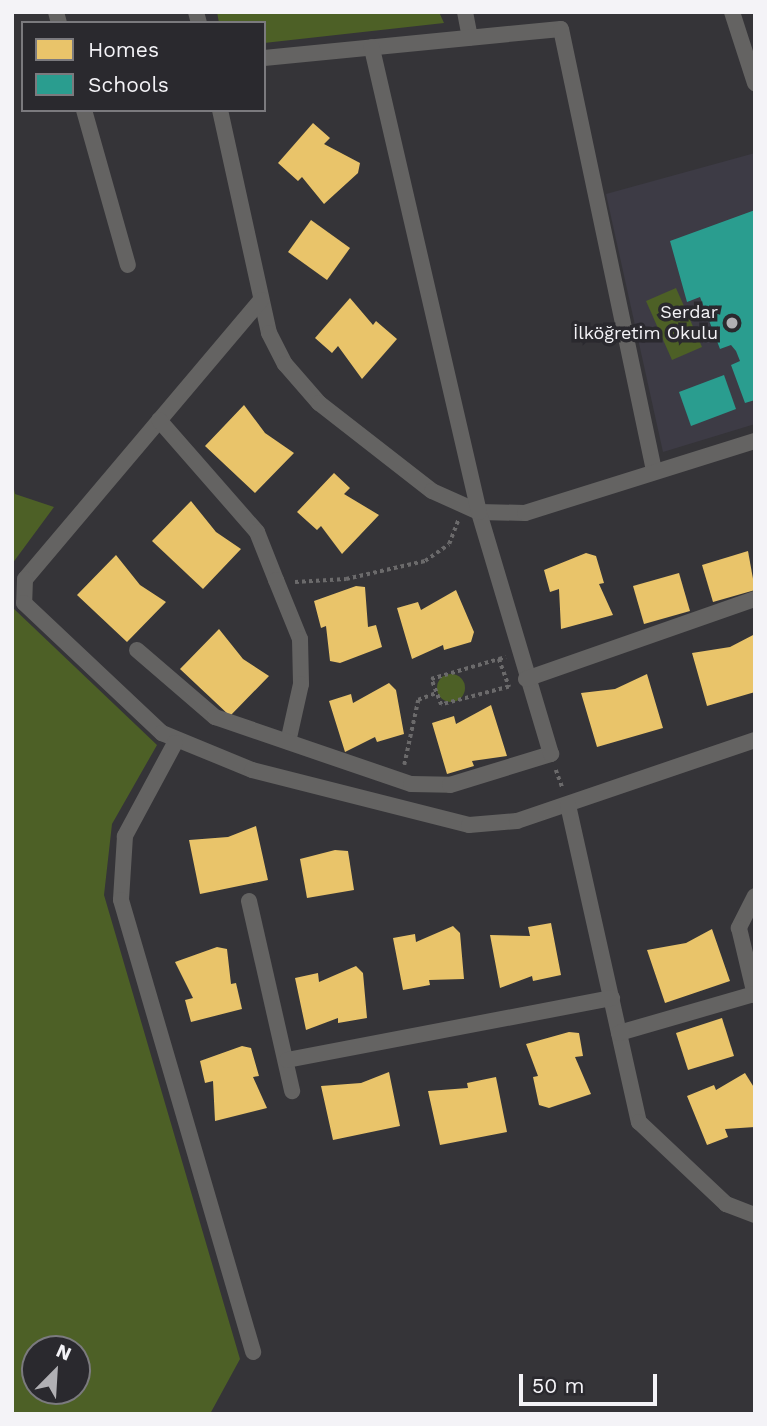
<!DOCTYPE html>
<html>
<head>
<meta charset="utf-8">
<style>
  body { margin:0 }
  #map { position:relative; width:767px; height:1426px; overflow:hidden; background:#353438; font-family:"Work Sans",sans-serif }
  div>[style] { position:absolute }
  [style*='--x'] { left:calc(var(--x)*1px); top:calc(var(--y)*1px); width:calc(var(--w)*1px); rotate:calc(var(--a)*1deg) }
  .built>* { inset:0; background:#3d3b45 }
  .green>* { inset:0; background:#4d6026 }
  .round { border-radius:50% }
  .homes>* { inset:0; background:#e9c46a }
  .schools>* { inset:0; background:#2a9d8f }
  .path>* { height:3.5px; margin-top:-1.75px; transform-origin:0; background:repeating-linear-gradient(90deg,#6b6a6b 0 3.5px,transparent 0 7px) }
  .street>* { height:16px; margin:-8px; padding:0 8px; transform-origin:8px; border-radius:8px; background:#646362 }
  .dots>* { width:19px; height:19px; translate:-50% -50%; box-sizing:border-box; border:4px solid #2a292e; border-radius:50% }
  span { translate:-50% -50%; white-space:nowrap; text-align:center; line-height:1.15; -webkit-text-stroke:7px #2a292e; paint-order:stroke }
  .poi-label { font-size:18px; color:#f4f3f7 }
  .right { translate:-100% -50%; text-align:right }
  .frame { position:absolute; inset:0; border:14px solid #f4f3f7; pointer-events:none }
  .legend { position:absolute; left:21px; top:21px; width:245px; height:91px; box-sizing:border-box; background:#2a292e; border:2px solid #7b7a7e; margin:0; padding:9px 12px; list-style:none; font-size:21px; color:#f4f3f7 }
  .legend li { display:flex; align-items:center; gap:14px; height:35px }
  .legend b { width:35px; border:2px solid #7b7a7e }
  .north { position:absolute; left:21px; top:1335px; width:70px; height:70px; box-sizing:border-box; background:#2a292e; border:2px solid #7b7a7e; border-radius:50%; rotate:24deg; font-size:19px; font-weight:700; line-height:28px; text-align:center; color:#f4f3f7 }
  .north::after { content:''; display:block; margin:auto; width:24px; height:32px; background:#b1b0b4; clip-path:polygon(50% 0,100% 100%,50% 72%,0 100%) }
  .scale { position:absolute; left:519px; top:1374px; width:138px; height:32px; box-sizing:border-box; border:4px solid #f4f3f7; border-top:0; padding-left:9px; font-size:21px; line-height:24px; white-space:nowrap; color:#f4f3f7; -webkit-text-stroke:5px #2a292e; paint-order:stroke }
</style>
</head>
<body>
<div id="map">
  <div class="built">
    <div style="clip-path:polygon(755px 153px,755px 424px,663px 452px,606px 194px)"></div>
  </div>
  <div class="green">
    <div style="clip-path:polygon(217px 12px,439px 12px,444px 23px,264px 43px,264px 23px,219px 23px)"></div>
    <div style="clip-path:polygon(676px 288px,702px 347px,672px 360px,646px 301px)"></div>
    <div style="clip-path:polygon(12px 479px,15px 494px,54px 507px,12px 564px)"></div>
    <div style="clip-path:polygon(evenodd,12px 607px,157px 745px,112px 824px,104px 895px,240px 1359px,210px 1414px,12px 1414px,12px 607px,77px 1349px,77px 1391px,35px 1391px,35px 1349px,77px 1349px)"></div>
    <div class="round" style="left:437px;top:674px;width:28px;height:28px"></div>
  </div>
  <div class="homes">
    <div style="clip-path:polygon(313px 123px,330px 138px,324px 144px,360px 163px,358px 173px,324px 204px,302px 177px,298px 181px,278px 163px)"></div>
    <div style="clip-path:polygon(311px 220px,350px 248px,327px 280px,288px 252px)"></div>
    <div style="clip-path:polygon(350px 298px,373px 325px,376px 321px,397px 339px,362px 379px,338px 346px,332px 353px,315px 338px)"></div>
    <div style="clip-path:polygon(244px 405px,265px 433px,294px 453px,255px 493px,205px 446px)"></div>
    <div style="clip-path:polygon(334px 473px,350px 488px,344px 494px,379px 515px,342px 554px,321px 526px,317px 530px,297px 512px)"></div>
    <div style="clip-path:polygon(191px 501px,216px 532px,241px 549px,203px 589px,152px 541px)"></div>
    <div style="clip-path:polygon(748px 551px,755px 590px,713px 602px,702px 565px)"></div>
    <div style="clip-path:polygon(586px 553px,596px 556px,604px 583px,599px 584px,613px 615px,561px 629px,559px 589px,550px 592px,544px 570px)"></div>
    <div style="clip-path:polygon(116px 555px,140px 585px,166px 602px,127px 642px,77px 595px)"></div>
    <div style="clip-path:polygon(679px 573px,690px 611px,644px 624px,633px 586px)"></div>
    <div style="clip-path:polygon(356px 586px,365px 587px,368px 627px,376px 625px,382px 647px,340px 663px,330px 661px,326px 626px,321px 628px,314px 601px)"></div>
    <div style="clip-path:polygon(456px 590px,474px 632px,471px 642px,444px 650px,443px 645px,412px 659px,397px 608px,418px 602px,421px 610px)"></div>
    <div style="clip-path:polygon(219px 629px,243px 659px,269px 676px,230px 716px,180px 669px)"></div>
    <div style="clip-path:polygon(755px 634px,755px 692px,707px 706px,692px 653px,730px 647px)"></div>
    <div style="clip-path:polygon(647px 674px,663px 728px,597px 747px,581px 693px,615px 689px)"></div>
    <div style="clip-path:polygon(389px 683px,396px 690px,404px 734px,377px 742px,375px 737px,345px 752px,329px 701px,351px 694px,353px 703px)"></div>
    <div style="clip-path:polygon(491px 705px,507px 756px,472px 761px,474px 766px,447px 774px,432px 723px,454px 716px,456px 724px)"></div>
    <div style="clip-path:polygon(256px 826px,268px 880px,200px 894px,189px 840px,228px 837px)"></div>
    <div style="clip-path:polygon(335px 850px,348px 851px,354px 890px,307px 898px,300px 859px)"></div>
    <div style="clip-path:polygon(551px 923px,561px 975px,533px 981px,532px 976px,500px 988px,490px 935px,530px 936px,528px 927px)"></div>
    <div style="clip-path:polygon(453px 926px,460px 933px,464px 979px,429px 980px,430px 985px,403px 990px,393px 938px,415px 934px,416px 942px)"></div>
    <div style="clip-path:polygon(712px 929px,730px 981px,665px 1003px,647px 950px,686px 943px)"></div>
    <div style="clip-path:polygon(217px 947px,227px 949px,231px 984px,236px 983px,242px 1009px,191px 1022px,185px 1000px,193px 998px,175px 962px)"></div>
    <div style="clip-path:polygon(356px 966px,363px 973px,367px 1018px,338px 1023px,338px 1018px,306px 1030px,295px 978px,318px 973px,319px 982px)"></div>
    <div style="clip-path:polygon(722px 1018px,734px 1056px,688px 1070px,676px 1033px)"></div>
    <div style="clip-path:polygon(569px 1032px,579px 1033px,583px 1056px,575px 1057px,591px 1094px,549px 1108px,539px 1105px,533px 1077px,538px 1076px,526px 1044px)"></div>
    <div style="clip-path:polygon(242px 1046px,251px 1048px,259px 1076px,253px 1077px,267px 1108px,215px 1121px,213px 1081px,205px 1083px,200px 1061px)"></div>
    <div style="clip-path:polygon(389px 1072px,400px 1126px,333px 1140px,321px 1086px,361px 1083px)"></div>
    <div style="clip-path:polygon(745px 1073px,755px 1089px,755px 1127px,725px 1129px,728px 1137px,707px 1145px,687px 1096px,714px 1085px,716px 1090px)"></div>
    <div style="clip-path:polygon(496px 1077px,507px 1132px,440px 1145px,428px 1091px,468px 1088px,467px 1083px)"></div>
  </div>
  <div class="schools">
    <div style="clip-path:polygon(755px 210px,755px 400px,745px 403px,731px 365px,740px 361px,736px 351px,731px 345px,720px 349px,700px 297px,687px 302px,670px 241px)"></div>
    <div style="clip-path:polygon(724px 375px,736px 409px,691px 426px,679px 392px)"></div>
  </div>
  <div class="path">
    <div style="--x:295;--y:582;--w:51;--a:-3.4"></div>
    <div style="--x:346;--y:579;--w:81;--a:-12.8"></div>
    <div style="--x:425;--y:561;--w:29;--a:-35"></div>
    <div style="--x:449;--y:544;--w:26;--a:-69"></div>
    <div style="--x:499;--y:659;--w:30;--a:70"></div>
    <div style="--x:509;--y:687;--w:70;--a:165.2"></div>
    <div style="--x:441;--y:705;--w:28;--a:-111"></div>
    <div style="--x:431;--y:679;--w:71;--a:-16.4"></div>
    <div style="--x:499;--y:659;--w:7;--a:-16"></div>
    <div style="--x:404;--y:765;--w:66;--a:-77.8"></div>
    <div style="--x:418;--y:700;--w:19;--a:-21"></div>
    <div style="--x:556;--y:770;--w:20;--a:70"></div>
  </div>
  <div class="street">
    <div style="--x:56;--y:12;--w:11;--a:75"></div>
    <div style="--x:196;--y:12;--w:11;--a:75"></div>
    <div style="--x:465;--y:12;--w:26;--a:79"></div>
    <div style="--x:732;--y:12;--w:75;--a:72.1"></div>
    <div style="--x:264;--y:58;--w:298;--a:-5.6"></div>
    <div style="--x:561;--y:29;--w:452;--a:78.1"></div>
    <div style="--x:84;--y:110;--w:161;--a:74.2"></div>
    <div style="--x:220;--y:110;--w:228;--a:77.6"></div>
    <div style="--x:269;--y:333;--w:35;--a:63"></div>
    <div style="--x:285;--y:364;--w:52;--a:48.9"></div>
    <div style="--x:319;--y:403;--w:143;--a:37.9"></div>
    <div style="--x:432;--y:491;--w:51;--a:24.1"></div>
    <div style="--x:479;--y:512;--w:46;--a:1.2"></div>
    <div style="--x:525;--y:513;--w:241;--a:-17.4"></div>
    <div style="--x:261;--y:300;--w:365;--a:130.2"></div>
    <div style="--x:25;--y:579;--w:24;--a:92"></div>
    <div style="--x:24;--y:603;--w:190;--a:43.3"></div>
    <div style="--x:162;--y:733;--w:97;--a:22.3"></div>
    <div style="--x:252;--y:770;--w:224;--a:14.2"></div>
    <div style="--x:469;--y:825;--w:48;--a:-4.8"></div>
    <div style="--x:517;--y:821;--w:251;--a:-18.8"></div>
    <div style="--x:159;--y:420;--w:149;--a:48.8"></div>
    <div style="--x:257;--y:532;--w:52;--a:68.4"></div>
    <div style="--x:276;--y:580;--w:64;--a:67.9"></div>
    <div style="--x:300;--y:639;--w:45;--a:88.7"></div>
    <div style="--x:301;--y:684;--w:59;--a:102.6"></div>
    <div style="--x:137;--y:650;--w:103;--a:40.7"></div>
    <div style="--x:215;--y:717;--w:207;--a:18.9"></div>
    <div style="--x:411;--y:784;--w:39;--a:1"></div>
    <div style="--x:450;--y:785;--w:106;--a:-17.1"></div>
    <div style="--x:551;--y:754;--w:252;--a:-106.6"></div>
    <div style="--x:479;--y:512;--w:477;--a:-103"></div>
    <div style="--x:526;--y:679;--w:243;--a:-19.3"></div>
    <div style="--x:175;--y:743;--w:106;--a:118.3"></div>
    <div style="--x:125;--y:836;--w:64;--a:93.6"></div>
    <div style="--x:121;--y:900;--w:471;--a:73.7"></div>
    <div style="--x:568;--y:805;--w:325;--a:77.4"></div>
    <div style="--x:639;--y:1122;--w:120;--a:43.3"></div>
    <div style="--x:726;--y:1204;--w:31;--a:21"></div>
    <div style="--x:755;--y:896;--w:36;--a:117"></div>
    <div style="--x:739;--y:928;--w:69;--a:76.6"></div>
    <div style="--x:249;--y:901;--w:195;--a:77.2"></div>
    <div style="--x:619;--y:1033;--w:141;--a:-16.1"></div>
    <div style="--x:287;--y:1060;--w:331;--a:-10.8"></div>
  </div>
  <div class="dots">
    <div style="left:732px;top:323px;background:#b1b0b4"></div>
  </div>
  <div class="poi-label">
    <span class="right" style="left:718px;top:323px">Serdar<br>İlköğretim Okulu</span>
  </div>
  <div class="frame"></div>
  <ul class="legend">
  <li><b style="height:19px;background:#e9c46a"></b>Homes</li>
  <li><b style="height:19px;background:#2a9d8f"></b>Schools</li>
  </ul>
  <div class="north">N</div>
  <div class="scale">50 m</div>
</div>
</body>
</html>
